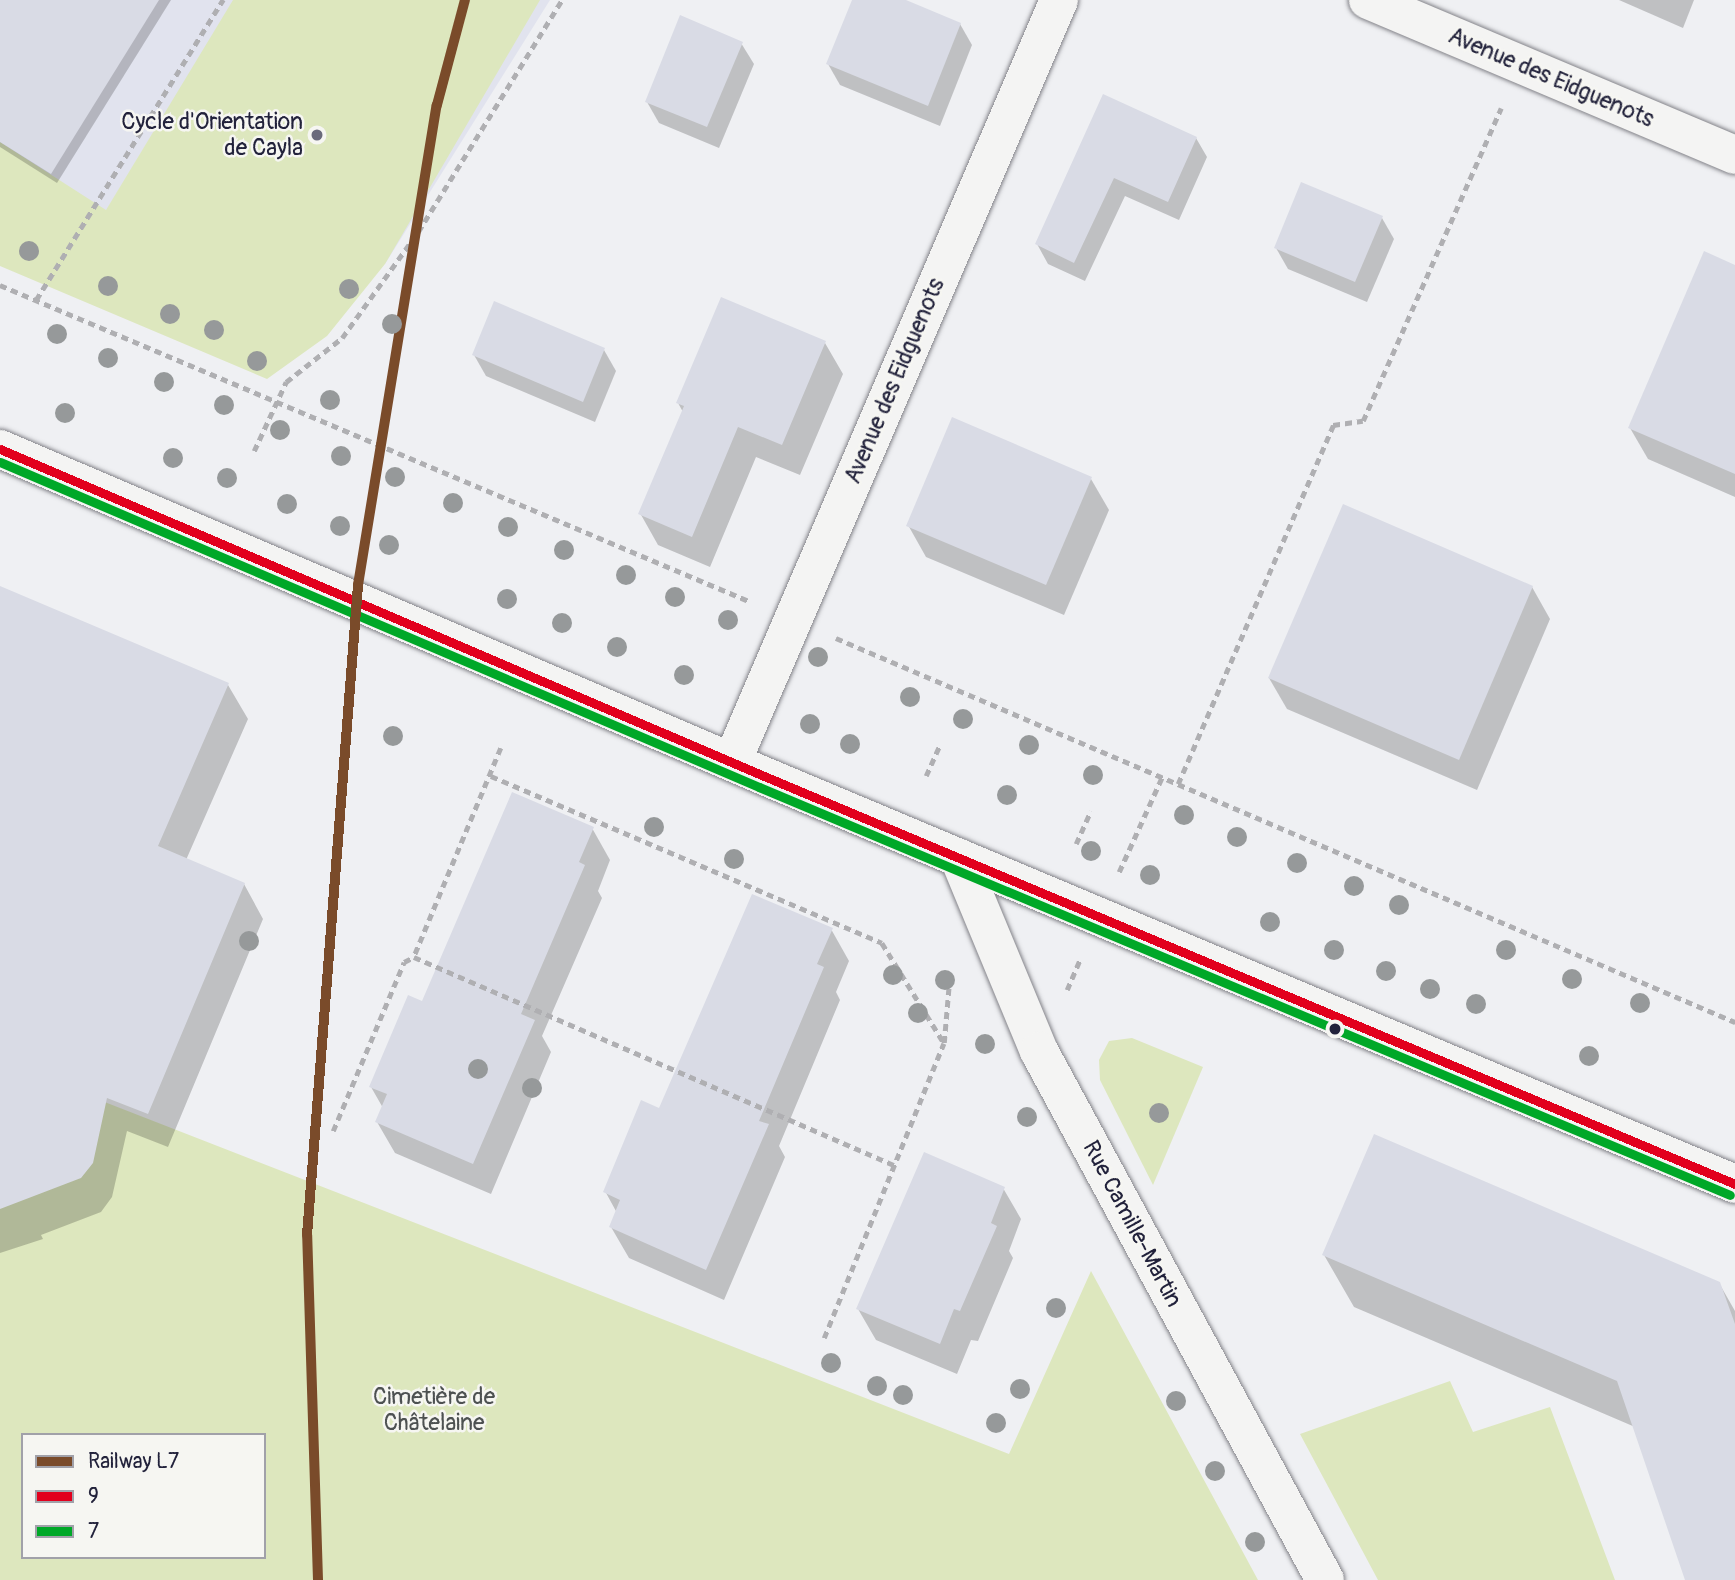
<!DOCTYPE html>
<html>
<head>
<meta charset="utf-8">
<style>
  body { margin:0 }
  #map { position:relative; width:1735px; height:1580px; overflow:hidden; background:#eff0f3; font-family:Pangolin,sans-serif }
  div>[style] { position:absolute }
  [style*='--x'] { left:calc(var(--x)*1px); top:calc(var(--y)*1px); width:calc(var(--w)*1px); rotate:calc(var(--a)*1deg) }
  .built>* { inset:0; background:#e1e3ee }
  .green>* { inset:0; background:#dde7be }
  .shadow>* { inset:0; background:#0003 }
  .building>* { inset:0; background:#d9dbe5 }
  .path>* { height:4.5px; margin-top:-2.25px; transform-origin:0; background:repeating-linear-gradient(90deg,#afafb2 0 7px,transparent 0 12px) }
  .roads { filter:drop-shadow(0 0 2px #838389) drop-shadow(0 0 2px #838389) }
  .street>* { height:38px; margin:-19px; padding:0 19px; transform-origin:19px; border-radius:19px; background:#f4f4f3 }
  .secondary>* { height:38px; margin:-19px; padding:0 19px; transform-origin:19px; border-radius:19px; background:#f4f4f3 }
  .bus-1>* { height:9px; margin:-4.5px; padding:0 4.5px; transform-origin:4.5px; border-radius:4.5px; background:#e2001d }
  .bus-2>* { height:9px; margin:-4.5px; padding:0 4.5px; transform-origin:4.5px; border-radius:4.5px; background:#00a828 }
  .rail-1>* { height:10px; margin:-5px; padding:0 5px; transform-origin:5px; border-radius:5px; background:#7a4b2a }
  .trees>* { width:20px; height:20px; margin:-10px; border-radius:50%; background:#96999a }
  .dots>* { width:19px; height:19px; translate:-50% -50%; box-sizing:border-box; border:4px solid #f6f6f2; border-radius:50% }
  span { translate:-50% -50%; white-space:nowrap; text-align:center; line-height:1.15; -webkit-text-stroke:5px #f6f6f2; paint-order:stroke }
  .street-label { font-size:23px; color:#22223b }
  .poi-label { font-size:23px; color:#22223b }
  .right { translate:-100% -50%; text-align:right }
  .park-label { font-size:23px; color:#4d5151 }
  .legend { position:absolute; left:21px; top:1433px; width:245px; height:126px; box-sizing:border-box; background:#f6f6f2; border:2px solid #a1a1a9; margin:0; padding:9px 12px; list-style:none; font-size:21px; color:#22223b }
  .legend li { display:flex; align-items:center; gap:14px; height:35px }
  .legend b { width:35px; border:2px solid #a1a1a9 }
</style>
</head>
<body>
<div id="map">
  <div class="built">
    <div style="clip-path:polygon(0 0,550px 0,385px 264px,156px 128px,106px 211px,0 143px)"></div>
  </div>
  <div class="green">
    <div style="clip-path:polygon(233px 0,540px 0,385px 264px,327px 336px,267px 379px,0 266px,0 142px,106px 210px)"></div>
    <div style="clip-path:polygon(1132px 1038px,1203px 1067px,1153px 1185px,1100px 1080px,1099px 1060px,1109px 1041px)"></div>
    <div style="clip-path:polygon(evenodd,102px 1101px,1009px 1454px,1091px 1271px,1258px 1580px,0 1580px,0 1153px,102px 1101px,23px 1435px,264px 1435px,264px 1557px,23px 1557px,23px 1435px)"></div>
    <div style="clip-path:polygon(1450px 1381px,1473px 1432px,1550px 1407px,1615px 1580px,1378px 1580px,1300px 1434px)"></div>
  </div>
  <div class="shadow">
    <div style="clip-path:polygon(0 0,171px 0,57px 183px,0 147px)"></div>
    <div style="clip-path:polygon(854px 0,901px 0,960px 24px,972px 45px,940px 126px,840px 85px,828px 64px)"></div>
    <div style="clip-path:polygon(1619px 0,1694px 0,1683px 28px)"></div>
    <div style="clip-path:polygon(741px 43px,754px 64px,719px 148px,659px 123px,647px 102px)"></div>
    <div style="clip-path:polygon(1103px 96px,1196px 138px,1207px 157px,1179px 220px,1125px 196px,1085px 281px,1048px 264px,1037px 244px)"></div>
    <div style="clip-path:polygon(1382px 218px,1394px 239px,1367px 302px,1288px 269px,1276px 248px)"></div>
    <div style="clip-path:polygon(1735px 267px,1735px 497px,1648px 459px,1630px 428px)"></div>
    <div style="clip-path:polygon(722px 299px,825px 343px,843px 374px,800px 475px,756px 457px,710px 567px,658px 545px,640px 513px,683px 412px,678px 403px)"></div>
    <div style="clip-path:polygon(604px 350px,616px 371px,595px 422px,486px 376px,474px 355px)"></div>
    <div style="clip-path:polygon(1091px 479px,1109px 510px,1064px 615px,926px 557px,908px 525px)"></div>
    <div style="clip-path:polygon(1532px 587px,1550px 619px,1477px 790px,1287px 709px,1269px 678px)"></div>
    <div style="clip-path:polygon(0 588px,228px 685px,248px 719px,186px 860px,244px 884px,263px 919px,168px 1147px,127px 1131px,112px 1197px,101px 1212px,41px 1235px,43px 1239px,0 1253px)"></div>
    <div style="clip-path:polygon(592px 828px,610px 860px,598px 891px,602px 898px,542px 1036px,551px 1052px,491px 1194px,395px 1153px,377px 1122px,383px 1108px,371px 1087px,423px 1003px)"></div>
    <div style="clip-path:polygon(831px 929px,849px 961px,836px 992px,840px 1000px,779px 1146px,785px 1157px,724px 1300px,629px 1258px,611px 1227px,617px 1213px,605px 1191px,660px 1110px)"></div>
    <div style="clip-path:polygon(1003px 1188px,1021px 1219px,1009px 1251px,1013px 1258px,978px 1341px,971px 1340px,957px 1374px,876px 1340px,858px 1309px)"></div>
    <div style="clip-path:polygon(1324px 1255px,1719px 1283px,1735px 1311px,1735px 1580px,1687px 1580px,1635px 1427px,1354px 1307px)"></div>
  </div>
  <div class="building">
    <div style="clip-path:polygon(0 0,159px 0,51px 174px,0 142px)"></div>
    <div style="clip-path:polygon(852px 0,906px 0,961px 23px,928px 106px,826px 64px)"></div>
    <div style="clip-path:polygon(680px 15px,743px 42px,707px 127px,645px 102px)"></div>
    <div style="clip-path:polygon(1103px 94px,1197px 137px,1168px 202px,1114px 178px,1074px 263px,1035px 244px)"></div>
    <div style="clip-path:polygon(1301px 182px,1383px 216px,1355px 282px,1274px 248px)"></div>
    <div style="clip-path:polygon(1704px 251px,1735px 265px,1735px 474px,1628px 428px)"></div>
    <div style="clip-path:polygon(721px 297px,826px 341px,782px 445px,738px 427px,692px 537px,638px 514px,684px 406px,676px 403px)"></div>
    <div style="clip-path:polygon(494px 301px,605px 348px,583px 402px,472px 355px)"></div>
    <div style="clip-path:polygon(952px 417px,1092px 477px,1046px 585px,906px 526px)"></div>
    <div style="clip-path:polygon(1343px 504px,1533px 586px,1459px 760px,1268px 678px)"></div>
    <div style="clip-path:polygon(0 586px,229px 683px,158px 846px,245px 883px,148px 1114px,107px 1098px,93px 1163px,81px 1178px,0 1209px)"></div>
    <div style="clip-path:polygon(512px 792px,594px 827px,579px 862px,585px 865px,521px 1014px,535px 1020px,473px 1164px,375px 1122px,387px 1094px,369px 1087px,408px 995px,422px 1001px)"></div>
    <div style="clip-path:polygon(752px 894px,833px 928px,817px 964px,824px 967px,759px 1121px,769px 1124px,706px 1270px,609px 1227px,620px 1200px,603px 1192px,641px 1100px,659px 1108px)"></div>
    <div style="clip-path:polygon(1374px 1134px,1720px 1282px,1735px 1324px,1735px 1580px,1685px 1580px,1617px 1381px,1322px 1255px)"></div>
    <div style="clip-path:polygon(924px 1152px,1005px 1187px,991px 1223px,997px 1226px,960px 1311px,954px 1309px,940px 1344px,856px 1309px)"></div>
  </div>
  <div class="path">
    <div style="--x:0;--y:285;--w:815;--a:22.88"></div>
    <div style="--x:36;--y:300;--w:354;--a:-58.1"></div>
    <div style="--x:254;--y:451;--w:76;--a:-65.1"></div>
    <div style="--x:286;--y:382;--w:71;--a:-38.2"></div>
    <div style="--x:342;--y:338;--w:130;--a:-54.4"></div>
    <div style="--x:418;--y:232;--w:273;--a:-58.2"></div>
    <div style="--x:836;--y:638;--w:978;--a:23.13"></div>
    <div style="--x:501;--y:748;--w:226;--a:112.6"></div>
    <div style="--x:414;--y:957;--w:523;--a:23.43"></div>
    <div style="--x:491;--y:776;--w:425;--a:23.1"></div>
    <div style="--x:882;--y:943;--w:118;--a:58.2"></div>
    <div style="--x:944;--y:1043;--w:70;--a:-85.1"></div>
    <div style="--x:926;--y:776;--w:34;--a:-66"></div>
    <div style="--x:1178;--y:784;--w:391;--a:-66.6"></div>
    <div style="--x:1333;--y:425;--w:30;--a:-8"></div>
    <div style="--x:1363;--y:421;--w:342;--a:-66.2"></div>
    <div style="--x:1076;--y:844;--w:36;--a:-66"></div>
    <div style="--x:1119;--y:872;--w:104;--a:-65.6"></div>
    <div style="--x:1067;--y:990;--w:33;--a:-67"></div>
    <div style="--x:333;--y:1131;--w:183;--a:-67.2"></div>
    <div style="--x:404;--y:962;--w:11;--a:-27"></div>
    <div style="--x:824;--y:1338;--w:318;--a:-67.9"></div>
  </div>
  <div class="roads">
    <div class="street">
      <div style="--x:1368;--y:0;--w:398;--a:22.9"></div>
      <div style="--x:732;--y:762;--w:829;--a:-66.77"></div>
      <div style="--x:959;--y:858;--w:209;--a:67.5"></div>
      <div style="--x:1039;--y:1051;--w:601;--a:61.6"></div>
    </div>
    <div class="secondary">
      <div style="--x:0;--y:449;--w:831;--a:23.17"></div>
      <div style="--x:764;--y:776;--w:1053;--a:22.79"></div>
    </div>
  </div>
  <div class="bus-1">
    <div style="--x:0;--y:449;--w:831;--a:23.17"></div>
    <div style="--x:764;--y:776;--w:1053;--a:22.79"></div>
  </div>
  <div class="bus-2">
    <div style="--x:0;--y:462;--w:826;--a:23.18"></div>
    <div style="--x:759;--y:787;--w:1053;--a:22.79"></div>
  </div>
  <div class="rail-1">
    <div style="--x:318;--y:1580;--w:345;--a:-91.8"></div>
    <div style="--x:307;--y:1235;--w:652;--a:-85.51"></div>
    <div style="--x:358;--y:585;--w:486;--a:-80.7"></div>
    <div style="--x:437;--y:105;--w:109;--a:-75.1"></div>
  </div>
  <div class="trees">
    <div style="left:29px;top:251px"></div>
    <div style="left:108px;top:286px"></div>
    <div style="left:349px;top:289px"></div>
    <div style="left:170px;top:314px"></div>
    <div style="left:392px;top:324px"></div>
    <div style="left:214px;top:330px"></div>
    <div style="left:57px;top:334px"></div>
    <div style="left:108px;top:358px"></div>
    <div style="left:257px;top:361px"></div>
    <div style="left:164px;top:382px"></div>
    <div style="left:330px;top:400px"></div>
    <div style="left:224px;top:405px"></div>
    <div style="left:65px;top:413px"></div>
    <div style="left:280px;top:430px"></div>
    <div style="left:341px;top:456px"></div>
    <div style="left:173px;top:458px"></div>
    <div style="left:395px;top:477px"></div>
    <div style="left:227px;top:478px"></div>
    <div style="left:453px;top:503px"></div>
    <div style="left:287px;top:504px"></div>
    <div style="left:340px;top:526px"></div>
    <div style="left:508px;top:527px"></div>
    <div style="left:389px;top:545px"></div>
    <div style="left:564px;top:550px"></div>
    <div style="left:626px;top:575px"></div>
    <div style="left:675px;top:597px"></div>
    <div style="left:507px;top:599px"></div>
    <div style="left:728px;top:620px"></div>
    <div style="left:562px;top:623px"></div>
    <div style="left:617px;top:647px"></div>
    <div style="left:818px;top:657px"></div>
    <div style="left:684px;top:675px"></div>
    <div style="left:910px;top:697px"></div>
    <div style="left:963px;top:719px"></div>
    <div style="left:810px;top:724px"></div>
    <div style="left:393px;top:736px"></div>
    <div style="left:850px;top:744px"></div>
    <div style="left:1029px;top:745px"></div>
    <div style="left:1093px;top:775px"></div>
    <div style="left:1007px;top:795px"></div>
    <div style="left:1184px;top:815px"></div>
    <div style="left:654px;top:827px"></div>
    <div style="left:1237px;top:837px"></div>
    <div style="left:1091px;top:851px"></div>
    <div style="left:734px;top:859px"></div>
    <div style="left:1297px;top:863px"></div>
    <div style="left:1150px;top:875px"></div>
    <div style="left:1354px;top:886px"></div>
    <div style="left:1399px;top:905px"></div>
    <div style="left:1270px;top:922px"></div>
    <div style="left:249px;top:941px"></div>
    <div style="left:1334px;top:950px"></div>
    <div style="left:1506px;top:950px"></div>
    <div style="left:1386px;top:971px"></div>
    <div style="left:893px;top:975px"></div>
    <div style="left:1572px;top:979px"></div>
    <div style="left:945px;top:980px"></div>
    <div style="left:1430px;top:989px"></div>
    <div style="left:1640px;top:1003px"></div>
    <div style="left:1476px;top:1004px"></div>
    <div style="left:918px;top:1013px"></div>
    <div style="left:985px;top:1044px"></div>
    <div style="left:1589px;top:1056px"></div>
    <div style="left:478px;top:1069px"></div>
    <div style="left:532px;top:1088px"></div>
    <div style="left:1159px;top:1113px"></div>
    <div style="left:1027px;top:1117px"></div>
    <div style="left:1056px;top:1308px"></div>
    <div style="left:831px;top:1363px"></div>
    <div style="left:877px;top:1386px"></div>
    <div style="left:1020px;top:1389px"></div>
    <div style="left:903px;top:1395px"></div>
    <div style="left:1176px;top:1401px"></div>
    <div style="left:996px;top:1423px"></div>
    <div style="left:1215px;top:1471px"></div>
    <div style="left:1255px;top:1542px"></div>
  </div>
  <div class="dots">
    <div style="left:317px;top:135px;background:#6a6a7b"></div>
    <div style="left:1335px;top:1029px;background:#22223b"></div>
  </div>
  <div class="street-label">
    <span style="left:1551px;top:78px;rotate:23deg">Avenue des Eidguenots</span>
    <span style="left:895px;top:381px;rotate:-67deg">Avenue des Eidguenots</span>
    <span style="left:1132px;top:1224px;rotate:62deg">Rue Camille-Martin</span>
  </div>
  <div class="poi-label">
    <span class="right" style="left:303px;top:135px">Cycle d'Orientation<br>de Cayla</span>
  </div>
  <div class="park-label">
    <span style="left:434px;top:1410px">Cimetière de<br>Châtelaine</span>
  </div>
  <ul class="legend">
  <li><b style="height:9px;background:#7a4b2a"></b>Railway L7</li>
  <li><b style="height:9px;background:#e2001d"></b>9</li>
  <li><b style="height:9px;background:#00a828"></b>7</li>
  </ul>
</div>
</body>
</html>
